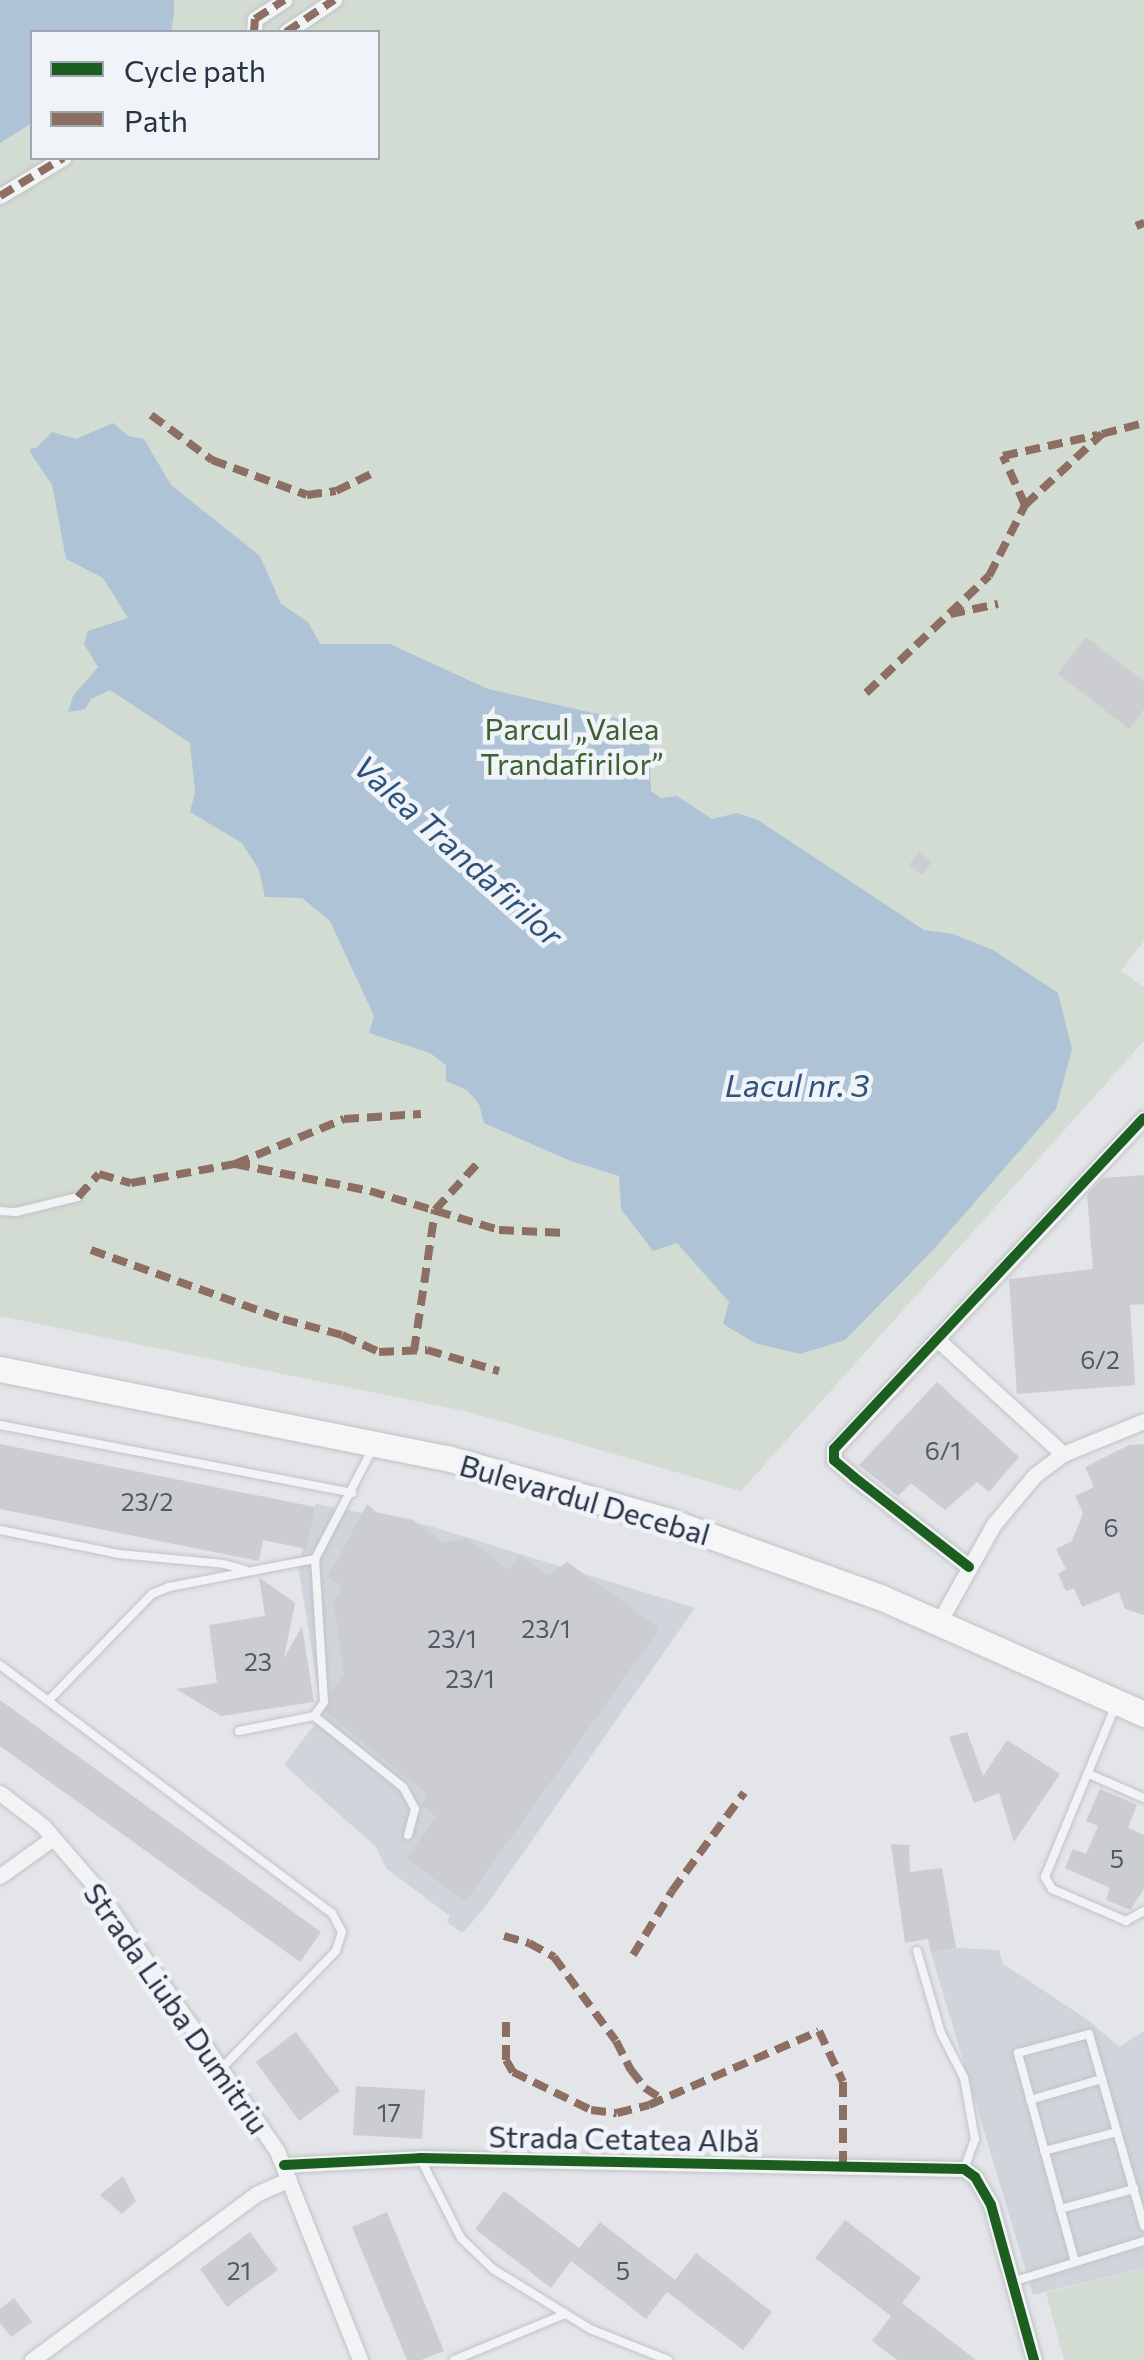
<!DOCTYPE html>
<html>
<head>
<meta charset="utf-8">
<style>
  body { margin:0 }
  #map { position:relative; width:1144px; height:2360px; overflow:hidden; background:#e3e5e8; font-family:Commissioner,sans-serif }
  div>[style] { position:absolute }
  [style*='--x'] { left:calc(var(--x)*1px); top:calc(var(--y)*1px); width:calc(var(--w)*1px); rotate:calc(var(--a)*1deg) }
  .built>* { inset:0; background:#d0d5dc }
  .green>* { inset:0; background:#d3dcd2 }
  .water>* { inset:0; background:#aec3d6 }
  .stream>* { height:6px; margin:-3px; padding:0 3px; transform-origin:3px; border-radius:3px; background:#aec3d6 }
  .building>* { inset:0; background:#cbcdd1 }
  .roads { filter:drop-shadow(0 0 2px #c1c3c6) drop-shadow(0 0 2px #c1c3c6) }
  .lane>* { height:8px; margin:-4px; padding:0 4px; transform-origin:4px; border-radius:4px; background:#f2f3f4 }
  .street>* { height:15px; margin:-7.5px; padding:0 7.5px; transform-origin:7.5px; border-radius:7.5px; background:#f2f3f4 }
  .primary>* { height:25px; margin:-12.5px; padding:0 12.5px; transform-origin:12.5px; border-radius:12.5px; background:#f6f6f7 }
  .quiet>* { height:8px; margin-top:-4px; transform-origin:0; background:repeating-linear-gradient(90deg,#8d6e63 0 15px,transparent 0 23px) }
  .cycleway>* { height:10px; margin:-5px; padding:0 5px; transform-origin:5px; border-radius:5px; background:#1b5e20 }
  span { translate:-50% -50%; white-space:nowrap; text-align:center; line-height:1.15; -webkit-text-stroke:9px #f0f3f8; paint-order:stroke }
  .number-label { font-size:25px; color:#515a68 }
  .number-label span { -webkit-text-stroke-width:0 }
  .park-label { font-size:30px; color:#3d6133 }
  .street-label { font-size:30px; color:#273244 }
  .water-label { font-size:32px; color:#2d537c; font-style:italic }
  .legend { position:absolute; left:30px; top:30px; width:350px; height:130px; box-sizing:border-box; background:#f0f3f8; border:2px solid #a0a6b0; margin:0; padding:12px 18px; list-style:none; font-size:30px; color:#273244 }
  .legend li { display:flex; align-items:center; gap:20px; height:50px }
  .legend b { width:50px; border:2px solid #a0a6b0 }
</style>
</head>
<body>
<div id="map">
  <div class="built">
    <div style="clip-path:polygon(316px 1504px,430px 1526px,695px 1608px,483px 1910px,462px 1933px,447px 1922px,450px 1916px,386px 1868px,376px 1847px,284px 1765px,322px 1714px,298px 1565px)"></div>
    <div style="clip-path:polygon(956px 1948px,999px 1950px,1003px 1964px,1088px 2020px,1119px 2047px,1144px 2031px,1144px 2268px,1033px 2295px,931px 1953px)"></div>
  </div>
  <div class="green">
    <div style="clip-path:polygon(evenodd,0 0,1144px 0,1144px 941px,1121px 971px,1144px 987px,1144px 1041px,741px 1491px,469px 1412px,0 1316px,0 0,32px 32px,378px 32px,378px 158px,32px 158px,32px 32px)"></div>
    <div style="clip-path:polygon(1144px 2268px,1144px 2360px,1064px 2360px,1046px 2293px)"></div>
  </div>
  <div class="water">
    <div style="clip-path:polygon(0 0,174px 0,174px 14px,171px 32px,32px 32px,32px 123px,0 143px)"></div>
    <div style="clip-path:polygon(113px 423px,128px 436px,144px 439px,171px 485px,260px 556px,281px 604px,308px 622px,320px 644px,390px 644px,488px 689px,632px 722px,649px 734px,651px 791px,661px 798px,677px 796px,712px 819px,737px 813px,758px 820px,924px 930px,953px 934px,993px 950px,1058px 993px,1072px 1049px,1056px 1109px,934px 1249px,845px 1340px,800px 1354px,755px 1343px,723px 1324px,729px 1302px,677px 1243px,653px 1251px,621px 1209px,619px 1176px,568px 1160px,484px 1123px,479px 1104px,467px 1090px,446px 1081px,446px 1065px,430px 1053px,369px 1033px,374px 1016px,330px 921px,302px 898px,265px 897px,259px 870px,242px 843px,190px 812px,195px 792px,190px 743px,110px 690px,91px 699px,85px 709px,68px 712px,73px 696px,98px 667px,84px 644px,88px 631px,128px 618px,103px 578px,66px 559px,52px 484px,33px 451px,52px 432px,76px 439px)"></div>
  </div>
  <div class="stream">
    <div style="--x:33;--y:451;--w:43;--a:56.3"></div>
  </div>
  <div class="building">
    <div style="clip-path:polygon(1086px 637px,1144px 681px,1144px 709px,1129px 729px,1058px 674px)"></div>
    <div style="clip-path:polygon(919px 852px,932px 862px,922px 875px,909px 865px)"></div>
    <div style="clip-path:polygon(1144px 1175px,1144px 1304px,1130px 1305px,1135px 1385px,1017px 1394px,1009px 1279px,1093px 1269px,1087px 1195px,1103px 1178px)"></div>
    <div style="clip-path:polygon(937px 1382px,1019px 1457px,989px 1492px,977px 1482px,945px 1510px,911px 1483px,898px 1496px,859px 1465px)"></div>
    <div style="clip-path:polygon(0 1444px,315px 1507px,306px 1549px,263px 1540px,259px 1561px,0 1509px)"></div>
    <div style="clip-path:polygon(1144px 1444px,1144px 1615px,1125px 1609px,1119px 1592px,1082px 1607px,1074px 1588px,1066px 1591px,1058px 1574px,1066px 1569px,1056px 1549px,1072px 1541px,1083px 1513px,1075px 1496px,1094px 1487px,1085px 1467px,1129px 1445px)"></div>
    <div style="clip-path:polygon(367px 1504px,376px 1512px,413px 1520px,444px 1543px,467px 1538px,509px 1570px,519px 1555px,547px 1575px,567px 1562px,660px 1628px,466px 1901px,406px 1859px,436px 1816px,421px 1805px,428px 1795px,326px 1712px,331px 1692px,344px 1674px,333px 1602px,343px 1588px,328px 1577px)"></div>
    <div style="clip-path:polygon(259px 1577px,295px 1603px,284px 1658px,302px 1626px,314px 1702px,221px 1716px,176px 1689px,217px 1683px,209px 1625px,265px 1616px)"></div>
    <div style="clip-path:polygon(0 1700px,321px 1932px,300px 1962px,0 1746px)"></div>
    <div style="clip-path:polygon(967px 1732px,983px 1776px,1007px 1740px,1060px 1774px,1014px 1842px,999px 1793px,974px 1803px,949px 1737px)"></div>
    <div style="clip-path:polygon(1100px 1789px,1137px 1805px,1128px 1828px,1144px 1835px,1144px 1889px,1130px 1910px,1106px 1900px,1110px 1888px,1065px 1868px,1073px 1849px,1086px 1854px,1098px 1826px,1086px 1821px)"></div>
    <div style="clip-path:polygon(891px 1844px,909px 1845px,910px 1872px,942px 1868px,956px 1948px,931px 1953px,928px 1939px,905px 1943px)"></div>
    <div style="clip-path:polygon(296px 2032px,340px 2091px,299px 2121px,256px 2062px)"></div>
    <div style="clip-path:polygon(356px 2086px,425px 2090px,422px 2139px,353px 2135px)"></div>
    <div style="clip-path:polygon(123px 2176px,136px 2201px,122px 2214px,100px 2195px)"></div>
    <div style="clip-path:polygon(504px 2191px,579px 2248px,600px 2222px,675px 2280px,696px 2253px,772px 2312px,743px 2350px,667px 2292px,646px 2319px,571px 2261px,551px 2288px,475px 2229px)"></div>
    <div style="clip-path:polygon(387px 2212px,444px 2351px,421px 2360px,407px 2360px,352px 2227px)"></div>
    <div style="clip-path:polygon(845px 2220px,921px 2278px,902px 2303px,976px 2360px,897px 2360px,872px 2341px,891px 2316px,815px 2258px)"></div>
    <div style="clip-path:polygon(250px 2232px,278px 2270px,227px 2307px,200px 2269px)"></div>
    <div style="clip-path:polygon(14px 2298px,32px 2322px,11px 2337px,0 2323px,0 2309px)"></div>
  </div>
  <div class="roads">
    <div class="lane">
      <div style="--x:0;--y:1211;--w:16;--a:4"></div>
      <div style="--x:16;--y:1212;--w:64;--a:-13.6"></div>
      <div style="--x:0;--y:1425;--w:359;--a:10.9"></div>
      <div style="--x:0;--y:1530;--w:121;--a:11.4"></div>
      <div style="--x:119;--y:1554;--w:105;--a:5.4"></div>
      <div style="--x:224;--y:1564;--w:22;--a:16"></div>
      <div style="--x:0;--y:1665;--w:414;--a:36.8"></div>
      <div style="--x:332;--y:1913;--w:21;--a:62"></div>
      <div style="--x:342;--y:1932;--w:20;--a:108"></div>
      <div style="--x:336;--y:1951;--w:165;--a:134.3"></div>
      <div style="--x:49;--y:1700;--w:148;--a:-45.8"></div>
      <div style="--x:152;--y:1594;--w:18;--a:-22"></div>
      <div style="--x:169;--y:1587;--w:149;--a:-10.9"></div>
      <div style="--x:315;--y:1559;--w:127;--a:-62.4"></div>
      <div style="--x:1115;--y:1707;--w:184;--a:112.4"></div>
      <div style="--x:1045;--y:1877;--w:14;--a:60"></div>
      <div style="--x:1052;--y:1889;--w:81;--a:23.4"></div>
      <div style="--x:1126;--y:1921;--w:21;--a:-29"></div>
      <div style="--x:314;--y:1716;--w:114;--a:38.6"></div>
      <div style="--x:403;--y:1787;--w:25;--a:61"></div>
      <div style="--x:415;--y:1809;--w:27;--a:105"></div>
      <div style="--x:239;--y:1731;--w:76;--a:-11.3"></div>
      <div style="--x:314;--y:1716;--w:17;--a:-54"></div>
      <div style="--x:324;--y:1702;--w:143;--a:-93.6"></div>
      <div style="--x:1089;--y:1774;--w:60;--a:23.6"></div>
      <div style="--x:917;--y:1951;--w:85;--a:73.7"></div>
      <div style="--x:941;--y:2033;--w:51;--a:62.9"></div>
      <div style="--x:964;--y:2078;--w:62;--a:79.8"></div>
      <div style="--x:975;--y:2139;--w:32;--a:110"></div>
      <div style="--x:1030;--y:2100;--w:75;--a:-16.3"></div>
      <div style="--x:1044;--y:2151;--w:75;--a:-14.6"></div>
      <div style="--x:420;--y:2158;--w:90;--a:62.9"></div>
      <div style="--x:461;--y:2238;--w:45;--a:44.1"></div>
      <div style="--x:493;--y:2269;--w:114;--a:31.7"></div>
      <div style="--x:590;--y:2329;--w:84;--a:21.7"></div>
      <div style="--x:1060;--y:2209;--w:77;--a:-15.1"></div>
      <div style="--x:1075;--y:2262;--w:217;--a:-105.3"></div>
      <div style="--x:1018;--y:2053;--w:73;--a:-15"></div>
      <div style="--x:1089;--y:2034;--w:200;--a:74"></div>
      <div style="--x:1012;--y:2282;--w:138;--a:-17.3"></div>
      <div style="--x:454;--y:2360;--w:120;--a:-22.5"></div>
    </div>
    <div class="street">
      <div style="--x:254;--y:32;--w:13;--a:-86"></div>
      <div style="--x:255;--y:19;--w:35;--a:-33"></div>
      <div style="--x:286;--y:32;--w:58;--a:-33.7"></div>
      <div style="--x:0;--y:196;--w:74;--a:-31.1"></div>
      <div style="--x:937;--y:1339;--w:171;--a:42.4"></div>
      <div style="--x:969;--y:1567;--w:146;--a:-142"></div>
      <div style="--x:854;--y:1477;--w:26;--a:-140"></div>
      <div style="--x:834;--y:1460;--w:11;--a:-90"></div>
      <div style="--x:834;--y:1449;--w:453;--a:-46.9"></div>
      <div style="--x:938;--y:1624;--w:115;--a:-60.8"></div>
      <div style="--x:994;--y:1524;--w:64;--a:-50.1"></div>
      <div style="--x:1035;--y:1475;--w:35;--a:-37"></div>
      <div style="--x:1063;--y:1454;--w:87;--a:-22.2"></div>
      <div style="--x:0;--y:1793;--w:54;--a:37.5"></div>
      <div style="--x:43;--y:1826;--w:77;--a:49.2"></div>
      <div style="--x:93;--y:1884;--w:324;--a:55.4"></div>
      <div style="--x:277;--y:2151;--w:225;--a:68.3"></div>
      <div style="--x:0;--y:1876;--w:65;--a:-35.6"></div>
      <div style="--x:284;--y:2165;--w:136;--a:-2.9"></div>
      <div style="--x:420;--y:2158;--w:544;--a:1.16"></div>
      <div style="--x:964;--y:2169;--w:14;--a:36"></div>
      <div style="--x:975;--y:2177;--w:32;--a:60"></div>
      <div style="--x:991;--y:2205;--w:161;--a:74.5"></div>
      <div style="--x:32;--y:2360;--w:279;--a:-36.5"></div>
      <div style="--x:256;--y:2194;--w:36;--a:-24"></div>
    </div>
    <div class="primary">
      <div style="--x:0;--y:1369;--w:456;--a:11.3"></div>
      <div style="--x:447;--y:1458;--w:228;--a:15.8"></div>
      <div style="--x:666;--y:1520;--w:227;--a:19.8"></div>
      <div style="--x:880;--y:1597;--w:289;--a:23.9"></div>
    </div>
  </div>
  <div class="quiet">
    <div style="--x:254;--y:32;--w:13;--a:-86"></div>
    <div style="--x:255;--y:19;--w:35;--a:-33"></div>
    <div style="--x:286;--y:32;--w:58;--a:-33.7"></div>
    <div style="--x:0;--y:196;--w:74;--a:-31.1"></div>
    <div style="--x:1136;--y:226;--w:9;--a:-21"></div>
    <div style="--x:151;--y:415;--w:76;--a:36.4"></div>
    <div style="--x:212;--y:460;--w:101;--a:20.2"></div>
    <div style="--x:307;--y:495;--w:29;--a:-8"></div>
    <div style="--x:336;--y:491;--w:41;--a:-25.9"></div>
    <div style="--x:1025;--y:505;--w:54;--a:-114.2"></div>
    <div style="--x:1003;--y:456;--w:97;--a:-12.5"></div>
    <div style="--x:950;--y:614;--w:49;--a:-11.8"></div>
    <div style="--x:866;--y:693;--w:170;--a:-43.6"></div>
    <div style="--x:989;--y:576;--w:80;--a:-63.1"></div>
    <div style="--x:1025;--y:505;--w:105;--a:-42.7"></div>
    <div style="--x:1102;--y:434;--w:43;--a:-14.7"></div>
    <div style="--x:235;--y:1164;--w:118;--a:-22.4"></div>
    <div style="--x:344;--y:1119;--w:77;--a:-3.7"></div>
    <div style="--x:78;--y:1197;--w:31;--a:-48"></div>
    <div style="--x:99;--y:1174;--w:33;--a:16"></div>
    <div style="--x:131;--y:1183;--w:106;--a:-10.4"></div>
    <div style="--x:235;--y:1164;--w:138;--a:11.3"></div>
    <div style="--x:370;--y:1191;--w:135;--a:16.8"></div>
    <div style="--x:499;--y:1230;--w:67;--a:2.6"></div>
    <div style="--x:91;--y:1250;--w:204;--a:19.8"></div>
    <div style="--x:283;--y:1319;--w:61;--a:15.2"></div>
    <div style="--x:342;--y:1335;--w:41;--a:24.7"></div>
    <div style="--x:379;--y:1352;--w:48;--a:-2.4"></div>
    <div style="--x:427;--y:1350;--w:75;--a:16.3"></div>
    <div style="--x:414;--y:1351;--w:143;--a:-81.5"></div>
    <div style="--x:435;--y:1210;--w:65;--a:-47.5"></div>
    <div style="--x:504;--y:1936;--w:26;--a:16"></div>
    <div style="--x:529;--y:1943;--w:29;--a:29"></div>
    <div style="--x:554;--y:1957;--w:104;--a:53.6"></div>
    <div style="--x:616;--y:2041;--w:33;--a:63"></div>
    <div style="--x:631;--y:2070;--w:23;--a:52"></div>
    <div style="--x:645;--y:2088;--w:20;--a:33"></div>
    <div style="--x:633;--y:1955;--w:75;--a:-58.6"></div>
    <div style="--x:672;--y:1891;--w:122;--a:-53.7"></div>
    <div style="--x:506;--y:2022;--w:38;--a:90"></div>
    <div style="--x:506;--y:2060;--w:14;--a:60"></div>
    <div style="--x:513;--y:2072;--w:87;--a:26"></div>
    <div style="--x:591;--y:2110;--w:26;--a:7"></div>
    <div style="--x:617;--y:2113;--w:33;--a:-14"></div>
    <div style="--x:649;--y:2105;--w:185;--a:-23.5"></div>
    <div style="--x:819;--y:2031;--w:56;--a:64.8"></div>
    <div style="--x:843;--y:2082;--w:85;--a:90"></div>
  </div>
  <div class="cycleway">
    <div style="--x:969;--y:1567;--w:146;--a:-142"></div>
    <div style="--x:854;--y:1477;--w:26;--a:-140"></div>
    <div style="--x:834;--y:1460;--w:11;--a:-90"></div>
    <div style="--x:834;--y:1449;--w:453;--a:-46.9"></div>
    <div style="--x:284;--y:2165;--w:136;--a:-2.9"></div>
    <div style="--x:420;--y:2158;--w:544;--a:1.16"></div>
    <div style="--x:964;--y:2169;--w:14;--a:36"></div>
    <div style="--x:975;--y:2177;--w:32;--a:60"></div>
    <div style="--x:991;--y:2205;--w:161;--a:74.5"></div>
  </div>
  <div class="number-label">
    <span style="left:1100px;top:1359px">6/2</span>
    <span style="left:943px;top:1450px">6/1</span>
    <span style="left:147px;top:1501px">23/2</span>
    <span style="left:1111px;top:1527px">6</span>
    <span style="left:546px;top:1628px">23/1</span>
    <span style="left:452px;top:1638px">23/1</span>
    <span style="left:258px;top:1661px">23</span>
    <span style="left:470px;top:1678px">23/1</span>
    <span style="left:1117px;top:1858px">5</span>
    <span style="left:389px;top:2112px">17</span>
    <span style="left:239px;top:2270px">21</span>
    <span style="left:623px;top:2270px">5</span>
  </div>
  <div class="park-label">
    <span style="left:572px;top:745px">Parcul „Valea<br>Trandafirilor”</span>
  </div>
  <div class="street-label">
    <span style="left:585px;top:1499px;rotate:16deg">Bulevardul Decebal</span>
    <span style="left:177px;top:2008px;rotate:55deg">Strada Liuba Dumitriu</span>
    <span style="left:624px;top:2138px;rotate:1deg">Strada Cetatea Albă</span>
  </div>
  <div class="water-label">
    <span style="left:459px;top:850px;rotate:42deg">Valea Trandafirilor</span>
    <span style="left:797px;top:1084px">Lacul nr. 3</span>
  </div>
  <ul class="legend">
  <li><b style="height:12px;background:#1b5e20"></b>Cycle path</li>
  <li><b style="height:12px;background:#8d6e63"></b>Path</li>
  </ul>
</div>
</body>
</html>
